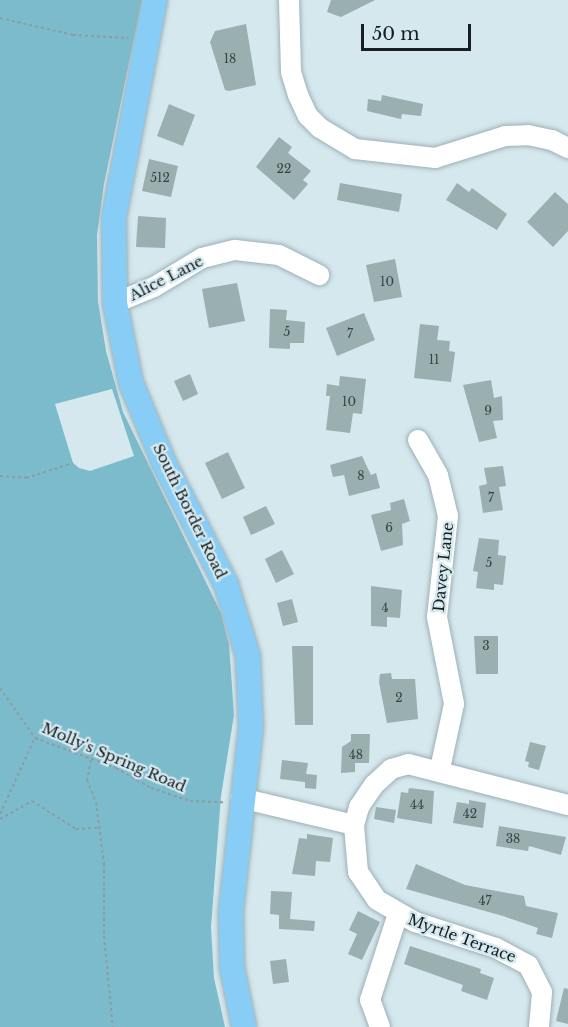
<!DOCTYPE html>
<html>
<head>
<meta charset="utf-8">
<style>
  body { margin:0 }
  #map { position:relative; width:568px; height:1027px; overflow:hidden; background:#d4e8ee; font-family:"Libre Baskerville",serif }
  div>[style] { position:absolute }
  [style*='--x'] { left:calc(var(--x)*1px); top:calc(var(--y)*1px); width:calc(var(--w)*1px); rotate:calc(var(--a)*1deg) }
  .forest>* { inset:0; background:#7cbbcc }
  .building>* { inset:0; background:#9aafaf }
  .path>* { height:2px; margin-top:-1px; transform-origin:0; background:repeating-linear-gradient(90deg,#8d9ca1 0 3px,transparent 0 6px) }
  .roads { filter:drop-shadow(0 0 2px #9db0b6) drop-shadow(0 0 2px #9db0b6) }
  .minor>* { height:20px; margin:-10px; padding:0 10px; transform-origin:10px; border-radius:10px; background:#fff }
  .major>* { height:24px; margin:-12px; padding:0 12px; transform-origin:12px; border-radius:12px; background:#87cdf5 }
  span { translate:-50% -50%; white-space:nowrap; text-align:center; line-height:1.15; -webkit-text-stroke:4.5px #d4e8ee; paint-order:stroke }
  .number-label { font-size:12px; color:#384244 }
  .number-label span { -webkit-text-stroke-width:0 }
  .street-label { font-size:15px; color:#171e21 }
  .scale { position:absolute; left:361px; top:24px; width:110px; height:27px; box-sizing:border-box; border:3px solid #171e21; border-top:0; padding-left:8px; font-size:18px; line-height:21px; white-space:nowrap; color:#171e21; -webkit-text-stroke:4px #d4e8ee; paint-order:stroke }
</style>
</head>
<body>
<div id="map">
  <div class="forest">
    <div style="clip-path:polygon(evenodd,0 0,142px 0,104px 184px,97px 235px,98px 301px,106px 351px,123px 412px,221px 613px,229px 644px,234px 715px,221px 796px,211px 927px,214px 978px,225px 1027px,0 1027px,0 0,112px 389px,134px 456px,90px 471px,79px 468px,73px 463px,55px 404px,112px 389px)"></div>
  </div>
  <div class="building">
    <div style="clip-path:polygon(331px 0,375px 0,341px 17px,327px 12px)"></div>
    <div style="clip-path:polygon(246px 24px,256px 85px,229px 91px,225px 90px,210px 42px,215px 31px)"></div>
    <div style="clip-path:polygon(382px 95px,423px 104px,421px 116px,402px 114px,401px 119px,367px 111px,368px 99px,381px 101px)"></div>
    <div style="clip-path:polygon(169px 104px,195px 115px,183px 146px,157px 136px)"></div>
    <div style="clip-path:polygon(279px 137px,292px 147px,288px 153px,311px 171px,303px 180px,308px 184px,294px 200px,256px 167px)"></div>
    <div style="clip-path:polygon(149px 159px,178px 166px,171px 197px,142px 191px)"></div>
    <div style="clip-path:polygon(340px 183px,402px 194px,399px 212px,337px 200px)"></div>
    <div style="clip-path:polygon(457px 183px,469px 192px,472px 188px,507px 214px,497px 230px,446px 200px)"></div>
    <div style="clip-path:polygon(555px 192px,568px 204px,568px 231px,553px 247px,527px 222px)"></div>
    <div style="clip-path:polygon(138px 216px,166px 218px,165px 248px,136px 247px)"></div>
    <div style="clip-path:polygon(395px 259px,402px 297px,374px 302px,366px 265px)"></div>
    <div style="clip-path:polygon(237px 283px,245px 321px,209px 328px,202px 289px)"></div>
    <div style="clip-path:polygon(270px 309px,287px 310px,286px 320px,305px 322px,304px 343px,290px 343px,290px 349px,269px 348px)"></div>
    <div style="clip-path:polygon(364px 313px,375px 340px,337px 356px,326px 328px)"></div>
    <div style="clip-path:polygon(420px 324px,439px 326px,437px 340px,450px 341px,449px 351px,455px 352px,451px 382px,414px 378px)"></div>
    <div style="clip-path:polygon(190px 374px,198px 394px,183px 401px,174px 381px)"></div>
    <div style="clip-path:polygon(340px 376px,366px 379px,362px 414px,353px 413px,350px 433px,326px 430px,330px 396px,326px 396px,327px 384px,339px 386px)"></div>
    <div style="clip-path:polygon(491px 380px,494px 398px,502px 396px,503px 420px,493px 421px,497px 438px,479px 442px,463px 385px)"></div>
    <div style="clip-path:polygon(228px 452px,245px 488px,222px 499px,205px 463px)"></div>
    <div style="clip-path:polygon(362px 456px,371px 475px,376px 473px,380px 488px,349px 496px,344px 475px,333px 477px,330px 465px)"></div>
    <div style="clip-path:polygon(503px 466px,506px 486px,499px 487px,503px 510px,483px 513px,479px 486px,487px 484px,484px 468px)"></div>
    <div style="clip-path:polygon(404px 499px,410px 521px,402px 524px,403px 545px,381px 551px,371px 515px,391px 510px,390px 503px)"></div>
    <div style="clip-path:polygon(266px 506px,275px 524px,251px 535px,243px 517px)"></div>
    <div style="clip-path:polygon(479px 538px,499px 540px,498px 555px,506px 556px,503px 585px,494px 584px,494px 590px,476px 588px,478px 572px,473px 571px)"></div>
    <div style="clip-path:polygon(282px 550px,294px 574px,276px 583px,265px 559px)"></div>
    <div style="clip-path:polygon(371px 586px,402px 590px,400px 618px,387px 617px,387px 627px,371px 626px)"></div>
    <div style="clip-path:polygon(292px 599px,298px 622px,283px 626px,277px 603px)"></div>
    <div style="clip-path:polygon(474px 636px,498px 636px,498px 674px,476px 674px)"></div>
    <div style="clip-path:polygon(292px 646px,313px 646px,313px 725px,295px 725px)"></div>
    <div style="clip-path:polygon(391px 673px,392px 679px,415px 679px,418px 719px,387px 723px,379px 682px,380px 674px)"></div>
    <div style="clip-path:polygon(351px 734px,370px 734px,369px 763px,355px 763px,355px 772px,341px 773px,342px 747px,351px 741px)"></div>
    <div style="clip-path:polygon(530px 742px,546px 746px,539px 770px,528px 767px,529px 762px,525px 761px)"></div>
    <div style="clip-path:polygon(282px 760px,308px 763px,306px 774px,317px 775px,316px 789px,305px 788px,305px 782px,280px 779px)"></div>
    <div style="clip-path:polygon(409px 788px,434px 791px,432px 824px,397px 818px,401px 792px,408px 793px)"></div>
    <div style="clip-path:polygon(469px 800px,486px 803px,483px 828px,453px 823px,457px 802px,469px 804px)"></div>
    <div style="clip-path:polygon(376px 807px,396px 810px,394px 823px,374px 819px)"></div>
    <div style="clip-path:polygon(499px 826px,566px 837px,561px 855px,529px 846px,528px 851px,496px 846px)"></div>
    <div style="clip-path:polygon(307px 834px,333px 838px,330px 862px,316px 861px,315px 876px,292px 874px,299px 838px,307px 839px)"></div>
    <div style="clip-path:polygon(416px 864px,465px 885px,524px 896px,526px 906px,558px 913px,552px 938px,536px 934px,538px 928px,503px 916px,406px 889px)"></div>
    <div style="clip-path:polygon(271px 891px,292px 892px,290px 919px,315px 921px,314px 931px,279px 929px,279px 915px,270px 914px)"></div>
    <div style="clip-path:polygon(358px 911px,380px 922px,362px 960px,348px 954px,357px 934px,349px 930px)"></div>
    <div style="clip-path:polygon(410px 946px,481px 969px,480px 973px,494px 978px,487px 1000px,461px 991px,463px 985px,404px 964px)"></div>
    <div style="clip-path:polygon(286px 959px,289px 982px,273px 984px,270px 961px)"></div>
    <div style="clip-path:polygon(564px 988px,568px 989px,568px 1024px,556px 1021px)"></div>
  </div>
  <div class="path">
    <div style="--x:0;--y:18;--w:75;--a:13.1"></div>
    <div style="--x:73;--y:35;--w:55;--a:3.1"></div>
    <div style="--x:0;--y:476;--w:26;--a:4"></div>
    <div style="--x:26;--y:478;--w:49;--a:-17.7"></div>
    <div style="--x:0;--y:688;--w:61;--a:55"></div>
    <div style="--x:35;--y:738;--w:86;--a:20.3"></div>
    <div style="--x:116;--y:768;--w:40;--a:29.7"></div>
    <div style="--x:151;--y:788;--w:41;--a:18.4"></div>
    <div style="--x:190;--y:801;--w:34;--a:2"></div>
    <div style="--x:91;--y:760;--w:20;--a:101"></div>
    <div style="--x:87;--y:780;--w:24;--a:68"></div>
    <div style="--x:96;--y:802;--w:63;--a:82.6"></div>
    <div style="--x:104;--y:864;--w:72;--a:90"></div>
    <div style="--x:104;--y:936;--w:91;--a:84.4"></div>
    <div style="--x:0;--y:814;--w:84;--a:-65.3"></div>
    <div style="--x:0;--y:819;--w:37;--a:-29"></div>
    <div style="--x:32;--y:801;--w:52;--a:32.5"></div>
    <div style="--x:76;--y:829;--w:22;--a:-3"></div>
  </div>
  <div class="roads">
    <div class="minor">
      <div style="--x:289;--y:0;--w:72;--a:88.4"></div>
      <div style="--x:291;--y:72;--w:24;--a:73"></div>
      <div style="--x:298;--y:95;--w:23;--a:65"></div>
      <div style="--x:308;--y:116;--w:17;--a:45"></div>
      <div style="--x:320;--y:128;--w:41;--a:31"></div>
      <div style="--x:355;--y:149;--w:81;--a:6.4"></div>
      <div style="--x:435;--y:158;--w:73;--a:-17.4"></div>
      <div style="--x:505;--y:136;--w:23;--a:-2"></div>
      <div style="--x:528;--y:135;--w:25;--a:12"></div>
      <div style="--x:552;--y:140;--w:18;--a:27"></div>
      <div style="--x:115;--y:303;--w:42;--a:-22.3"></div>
      <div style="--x:154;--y:287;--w:56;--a:-31.1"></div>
      <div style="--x:202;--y:258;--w:34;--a:-14"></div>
      <div style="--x:235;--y:250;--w:44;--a:6.5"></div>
      <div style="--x:279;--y:255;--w:45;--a:26.6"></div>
      <div style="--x:418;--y:440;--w:40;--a:60.3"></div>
      <div style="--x:438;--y:475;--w:42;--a:76.3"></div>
      <div style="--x:448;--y:516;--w:102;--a:96.2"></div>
      <div style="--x:437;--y:617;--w:89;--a:78.9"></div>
      <div style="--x:454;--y:704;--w:66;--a:102.2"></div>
      <div style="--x:241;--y:798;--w:116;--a:13.4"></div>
      <div style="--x:380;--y:1027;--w:29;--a:-110"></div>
      <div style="--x:370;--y:1000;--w:90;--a:-72"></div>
      <div style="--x:539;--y:1027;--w:35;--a:-85"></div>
      <div style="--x:542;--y:992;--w:30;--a:-117"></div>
      <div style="--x:528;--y:965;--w:36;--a:-152"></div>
      <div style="--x:496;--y:948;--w:85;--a:-162.2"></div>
      <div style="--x:415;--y:922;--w:44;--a:-149.9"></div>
      <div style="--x:377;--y:900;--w:34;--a:-124"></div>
      <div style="--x:358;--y:872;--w:47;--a:-94.9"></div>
      <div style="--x:354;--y:825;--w:19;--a:-74"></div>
      <div style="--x:359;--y:807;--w:27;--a:-56"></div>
      <div style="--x:374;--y:785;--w:23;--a:-43"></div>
      <div style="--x:391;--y:769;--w:18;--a:-16"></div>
      <div style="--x:408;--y:764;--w:165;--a:14.4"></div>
    </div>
    <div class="major">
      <div style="--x:155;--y:0;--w:221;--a:100.7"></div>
      <div style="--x:114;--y:217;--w:86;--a:89.3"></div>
      <div style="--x:115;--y:303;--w:82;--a:78.7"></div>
      <div style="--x:131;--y:383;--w:89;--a:67.5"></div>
      <div style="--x:165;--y:465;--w:134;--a:62.9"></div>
      <div style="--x:226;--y:584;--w:75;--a:73"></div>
      <div style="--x:248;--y:656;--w:71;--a:87.6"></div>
      <div style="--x:251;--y:727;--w:186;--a:96.2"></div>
      <div style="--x:231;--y:912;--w:55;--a:89"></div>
      <div style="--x:232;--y:967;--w:61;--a:78.7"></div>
    </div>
  </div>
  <div class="number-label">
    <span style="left:230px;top:59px">18</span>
    <span style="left:284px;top:169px">22</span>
    <span style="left:160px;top:178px">512</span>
    <span style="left:387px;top:282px">10</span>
    <span style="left:287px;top:332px">5</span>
    <span style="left:350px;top:334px">7</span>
    <span style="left:434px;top:360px">11</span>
    <span style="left:349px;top:402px">10</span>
    <span style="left:488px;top:411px">9</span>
    <span style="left:361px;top:476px">8</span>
    <span style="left:491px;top:498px">7</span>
    <span style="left:389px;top:528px">6</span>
    <span style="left:489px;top:563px">5</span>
    <span style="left:385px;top:608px">4</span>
    <span style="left:486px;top:646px">3</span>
    <span style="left:399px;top:698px">2</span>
    <span style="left:356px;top:755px">48</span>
    <span style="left:417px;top:805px">44</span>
    <span style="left:470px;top:814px">42</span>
    <span style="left:513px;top:839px">38</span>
    <span style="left:485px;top:901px">47</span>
  </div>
  <div class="street-label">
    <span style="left:166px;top:278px;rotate:-27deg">Alice Lane</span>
    <span style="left:190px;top:511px;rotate:64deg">South Border Road</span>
    <span style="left:443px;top:567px;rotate:-84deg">Davey Lane</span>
    <span style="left:114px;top:757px;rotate:23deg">Molly's Spring Road</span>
    <span style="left:462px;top:938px;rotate:20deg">Myrtle Terrace</span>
  </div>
  <div class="scale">50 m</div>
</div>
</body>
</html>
